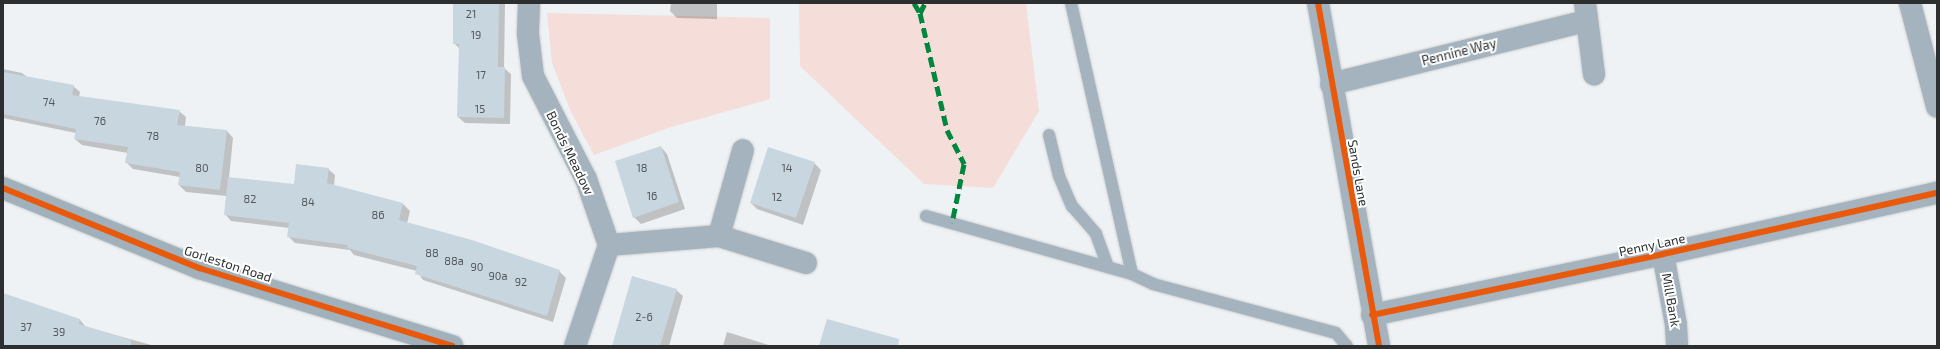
<!DOCTYPE html>
<html>
<head>
<meta charset="utf-8">
<style>
  body { margin:0 }
  #map { position:relative; width:1940px; height:349px; overflow:hidden; background:#eff2f4; font-family:"Exo 2",sans-serif }
  div>[style] { position:absolute }
  [style*='--x'] { left:calc(var(--x)*1px); top:calc(var(--y)*1px); width:calc(var(--w)*1px); rotate:calc(var(--a)*1deg) }
  .green>* { inset:0; background:#f5ddd9 }
  .shadow>* { inset:0; background:#0003 }
  .building>* { inset:0; background:#c8d6e0 }
  .roads { filter:drop-shadow(0 0 1px #cdcfd0) drop-shadow(0 0 1px #cdcfd0) }
  .service>* { height:12px; margin:-6px; padding:0 6px; transform-origin:6px; border-radius:6px; background:#a4b3bd }
  .minor>* { height:22px; margin:-11px; padding:0 11px; transform-origin:11px; border-radius:11px; background:#a4b3bd }
  .tertiary>* { height:22px; margin:-11px; padding:0 11px; transform-origin:11px; border-radius:11px; background:#a4b3bd }
  .secondary>* { height:22px; margin:-11px; padding:0 11px; transform-origin:11px; border-radius:11px; background:#a1b1bb }
  .quiet>* { height:5px; margin-top:-2.5px; transform-origin:0; background:repeating-linear-gradient(90deg,#00873e 0 10px,transparent 0 15px) }
  .cycleway>* { height:6px; margin:-3px; padding:0 3px; transform-origin:3px; border-radius:3px; background:#e8590c }
  span { translate:-50% -50%; white-space:nowrap; text-align:center; line-height:1.15; -webkit-text-stroke:4px #feffff; paint-order:stroke }
  .number-label { font-size:11px; color:#53585b }
  .number-label span { -webkit-text-stroke-width:0 }
  .street-label { font-size:13px; color:#2c2e2f }
  .frame { position:absolute; inset:0; border:4px solid #2c2e2f; pointer-events:none }
</style>
</head>
<body>
<div id="map">
  <div class="green">
    <div style="clip-path:polygon(799px 3px,1026px 3px,1039px 111px,993px 188px,924px 184px,800px 66px)"></div>
    <div style="clip-path:polygon(547px 13px,770px 18px,770px 99px,668px 128px,594px 155px,571px 112px,552px 63px)"></div>
  </div>
  <div class="shadow">
    <div style="clip-path:polygon(454px 3px,505px 3px,504px 68px,511px 74px,510px 124px,465px 123px,458px 117px,460px 49px,454px 43px)"></div>
    <div style="clip-path:polygon(671px 3px,717px 3px,717px 19px,677px 18px,670px 11px)"></div>
    <div style="clip-path:polygon(3px 69px,22px 73px,27px 77px,73px 86px,80px 92px,79px 97px,179px 111px,186px 117px,185px 126px,227px 131px,233px 138px,229px 178px,295px 185px,328px 169px,335px 175px,334px 186px,403px 204px,410px 211px,407px 223px,559px 271px,566px 278px,553px 322px,423px 280px,417px 271px,354px 255px,350px 250px,295px 243px,288px 236px,289px 228px,231px 221px,225px 214px,227px 196px,186px 192px,179px 185px,180px 177px,133px 169px,126px 162px,128px 153px,82px 145px,75px 139px,76px 133px,3px 118px)"></div>
    <div style="clip-path:polygon(661px 147px,667px 154px,685px 209px,641px 224px,634px 217px)"></div>
    <div style="clip-path:polygon(814px 163px,821px 170px,803px 225px,757px 209px,751px 203px)"></div>
    <div style="clip-path:polygon(676px 290px,683px 296px,669px 346px,613px 346px)"></div>
    <div style="clip-path:polygon(3px 295px,80px 320px,86px 327px,155px 346px,3px 346px)"></div>
    <div style="clip-path:polygon(727px 332px,772px 346px,723px 346px)"></div>
  </div>
  <div class="building">
    <div style="clip-path:polygon(453px 3px,499px 3px,498px 67px,505px 67px,504px 118px,457px 117px,459px 44px,453px 44px)"></div>
    <div style="clip-path:polygon(3px 72px,74px 85px,72px 95px,180px 110px,177px 125px,227px 130px,220px 190px,178px 185px,180px 172px,125px 163px,128px 147px,74px 139px,76px 129px,3px 114px)"></div>
    <div style="clip-path:polygon(661px 146px,679px 202px,633px 218px,615px 161px)"></div>
    <div style="clip-path:polygon(768px 147px,815px 162px,796px 218px,750px 203px)"></div>
    <div style="clip-path:polygon(296px 164px,329px 168px,327px 183px,403px 203px,399px 220px,472px 240px,560px 270px,547px 316px,415px 274px,417px 266px,347px 248px,348px 245px,287px 237px,289px 223px,224px 215px,228px 177px,294px 184px)"></div>
    <div style="clip-path:polygon(632px 276px,677px 289px,660px 346px,612px 346px)"></div>
    <div style="clip-path:polygon(3px 293px,80px 319px,79px 324px,131px 340px,131px 346px,3px 346px)"></div>
    <div style="clip-path:polygon(827px 319px,899px 339px,898px 346px,819px 346px)"></div>
  </div>
  <div class="roads">
    <div class="service">
      <div style="--x:1071;--y:3;--w:278;--a:77.3"></div>
      <div style="--x:1049;--y:135;--w:42;--a:76.3"></div>
      <div style="--x:1059;--y:176;--w:33;--a:67"></div>
      <div style="--x:1072;--y:206;--w:37;--a:49"></div>
      <div style="--x:1096;--y:234;--w:35;--a:70"></div>
      <div style="--x:926;--y:216;--w:214;--a:15.7"></div>
      <div style="--x:1132;--y:274;--w:23;--a:25"></div>
      <div style="--x:1153;--y:284;--w:189;--a:15"></div>
      <div style="--x:1336;--y:333;--w:17;--a:50"></div>
    </div>
    <div class="minor">
      <div style="--x:529;--y:3;--w:31;--a:92"></div>
      <div style="--x:528;--y:34;--w:42;--a:83.2"></div>
      <div style="--x:533;--y:76;--w:116;--a:62.8"></div>
      <div style="--x:586;--y:179;--w:70;--a:70.8"></div>
      <div style="--x:609;--y:245;--w:107;--a:108.6"></div>
      <div style="--x:1585;--y:3;--w:72;--a:82.8"></div>
      <div style="--x:1910;--y:3;--w:107;--a:75.4"></div>
      <div style="--x:1331;--y:84;--w:263;--a:-13.9"></div>
      <div style="--x:719;--y:236;--w:89;--a:-74.4"></div>
      <div style="--x:609;--y:245;--w:110;--a:-4.7"></div>
      <div style="--x:719;--y:236;--w:91;--a:17.2"></div>
      <div style="--x:1663;--y:254;--w:72;--a:79.6"></div>
      <div style="--x:1676;--y:325;--w:21;--a:87"></div>
      <div style="--x:1372;--y:315;--w:297;--a:-11.8"></div>
      <div style="--x:1663;--y:254;--w:281;--a:-12.6"></div>
    </div>
    <div class="tertiary">
      <div style="--x:1318;--y:3;--w:348;--a:79.9"></div>
    </div>
    <div class="secondary">
      <div style="--x:3;--y:188;--w:212;--a:22.2"></div>
      <div style="--x:199;--y:268;--w:265;--a:17.1"></div>
    </div>
  </div>
  <div class="quiet">
    <div style="--x:914;--y:3;--w:12;--a:59"></div>
    <div style="--x:920;--y:13;--w:120;--a:77"></div>
    <div style="--x:947;--y:130;--w:38;--a:63"></div>
    <div style="--x:964;--y:164;--w:60;--a:101.5"></div>
    <div style="--x:920;--y:13;--w:11;--a:-63"></div>
  </div>
  <div class="cycleway">
    <div style="--x:1318;--y:3;--w:348;--a:79.9"></div>
    <div style="--x:3;--y:188;--w:212;--a:22.2"></div>
    <div style="--x:199;--y:268;--w:265;--a:17.1"></div>
    <div style="--x:1372;--y:315;--w:297;--a:-11.8"></div>
    <div style="--x:1663;--y:254;--w:281;--a:-12.6"></div>
  </div>
  <div class="number-label">
    <span style="left:471px;top:14px">21</span>
    <span style="left:476px;top:35px">19</span>
    <span style="left:481px;top:75px">17</span>
    <span style="left:49px;top:102px">74</span>
    <span style="left:480px;top:109px">15</span>
    <span style="left:100px;top:121px">76</span>
    <span style="left:153px;top:136px">78</span>
    <span style="left:202px;top:168px">80</span>
    <span style="left:642px;top:168px">18</span>
    <span style="left:787px;top:168px">14</span>
    <span style="left:652px;top:196px">16</span>
    <span style="left:777px;top:197px">12</span>
    <span style="left:250px;top:199px">82</span>
    <span style="left:308px;top:202px">84</span>
    <span style="left:378px;top:215px">86</span>
    <span style="left:432px;top:253px">88</span>
    <span style="left:454px;top:261px">88a</span>
    <span style="left:477px;top:267px">90</span>
    <span style="left:498px;top:276px">90a</span>
    <span style="left:521px;top:282px">92</span>
    <span style="left:644px;top:317px">2-6</span>
    <span style="left:26px;top:327px">37</span>
    <span style="left:59px;top:332px">39</span>
  </div>
  <div class="street-label">
    <span style="left:1459px;top:52px;rotate:-14deg">Pennine Way</span>
    <span style="left:570px;top:153px;rotate:64deg">Bonds Meadow</span>
    <span style="left:1358px;top:173px;rotate:80deg">Sands Lane</span>
    <span style="left:1652px;top:245px;rotate:-12deg">Penny Lane</span>
    <span style="left:228px;top:264px;rotate:18deg">Gorleston Road</span>
    <span style="left:1671px;top:300px;rotate:80deg">Mill Bank</span>
  </div>
  <div class="frame"></div>
</div>
</body>
</html>
